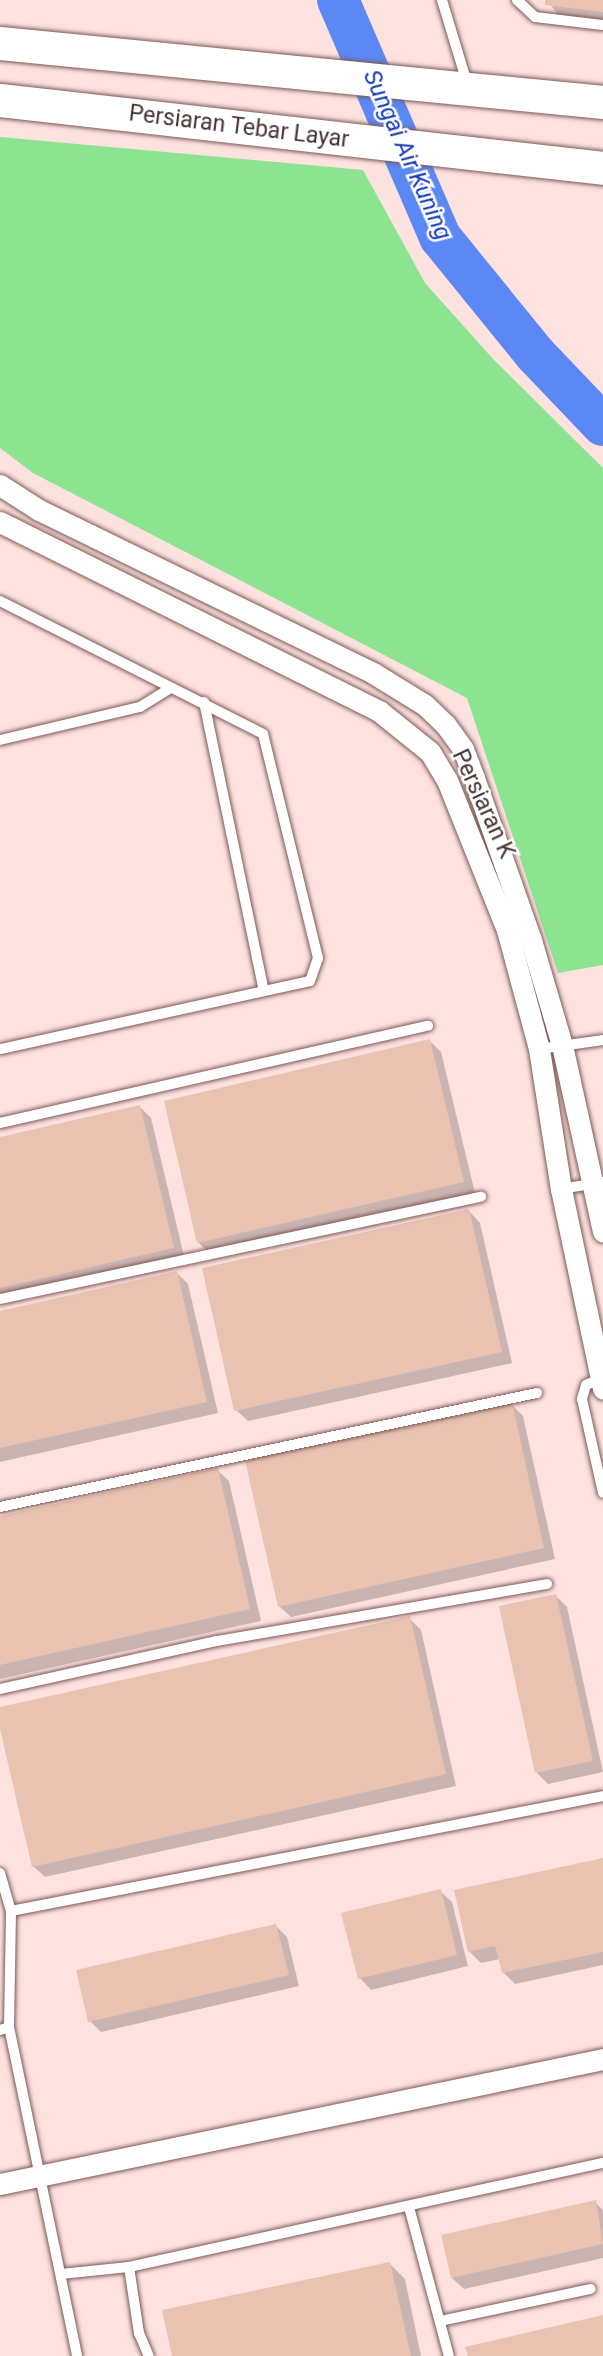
<!DOCTYPE html>
<html>
<head>
<meta charset="utf-8">
<style>
  body { margin:0 }
  #map { position:relative; width:603px; height:2356px; overflow:hidden; background:#fde2df; font-family:Roboto,sans-serif }
  div>[style] { position:absolute }
  [style*='--x'] { left:calc(var(--x)*1px); top:calc(var(--y)*1px); width:calc(var(--w)*1px); rotate:calc(var(--a)*1deg) }
  .green>* { inset:0; background:#8ce390 }
  .shadow>* { inset:0; background:#0003 }
  .river>* { height:42px; margin:-21px; padding:0 21px; transform-origin:21px; border-radius:21px; background:#5b88f4 }
  .building>* { inset:0; background:#e9c2b1 }
  .roads { filter:drop-shadow(0 0 2px #7e5855) drop-shadow(0 0 2px #7e5855) }
  .lane>* { height:10px; margin:-5px; padding:0 5px; transform-origin:5px; border-radius:5px; background:#fff }
  .street>* { height:21px; margin:-10.5px; padding:0 10.5px; transform-origin:10.5px; border-radius:10.5px; background:#fff }
  .primary>* { height:33px; margin:-16.5px; padding:0 16.5px; transform-origin:16.5px; border-radius:16.5px; background:#fff }
  span { translate:-50% -50%; white-space:nowrap; text-align:center; line-height:1.15; -webkit-text-stroke:5px #fff; paint-order:stroke }
  .street-label { font-size:23px; color:#443331 }
  .water-label { font-size:24px; color:#153ab6; font-style:italic }
</style>
</head>
<body>
<div id="map">
  <div class="green">
    <div style="clip-path:polygon(0 137px,363px 170px,425px 283px,494px 360px,603px 468px,603px 965px,558px 973px,467px 698px,33px 473px,0 448px)"></div>
  </div>
  <div class="shadow">
    <div style="clip-path:polygon(547px 0,603px 0,603px 24px,561px 19px)"></div>
    <div style="clip-path:polygon(430px 1041px,441px 1052px,475px 1193px,210px 1254px,199px 1243px,166px 1102px)"></div>
    <div style="clip-path:polygon(140px 1107px,151px 1118px,185px 1260px,0 1301px,0 1138px)"></div>
    <div style="clip-path:polygon(469px 1211px,480px 1223px,512px 1363px,248px 1421px,236px 1410px)"></div>
    <div style="clip-path:polygon(177px 1273px,188px 1284px,218px 1413px,0 1462px,0 1312px)"></div>
    <div style="clip-path:polygon(511px 1404px,523px 1416px,555px 1559px,291px 1617px,279px 1606px)"></div>
    <div style="clip-path:polygon(217px 1470px,229px 1481px,261px 1621px,0 1679px,0 1518px)"></div>
    <div style="clip-path:polygon(556px 1596px,567px 1607px,603px 1772px,548px 1784px,536px 1772px)"></div>
    <div style="clip-path:polygon(409px 1618px,421px 1630px,456px 1786px,45px 1877px,33px 1866px,0 1709px)"></div>
    <div style="clip-path:polygon(603px 1860px,603px 1965px,515px 1984px,503px 1972px,500px 1959px,481px 1963px,469px 1951px)"></div>
    <div style="clip-path:polygon(440px 1891px,452px 1902px,468px 1966px,371px 1990px,360px 1978px)"></div>
    <div style="clip-path:polygon(276px 1926px,287px 1937px,299px 1986px,101px 2032px,90px 2021px)"></div>
    <div style="clip-path:polygon(595px 2202px,603px 2210px,603px 2258px,464px 2289px,452px 2278px)"></div>
    <div style="clip-path:polygon(390px 2264px,405px 2279px,421px 2356px,173px 2356px)"></div>
  </div>
  <div class="river">
    <div style="--x:338;--y:0;--w:258;--a:66.7"></div>
    <div style="--x:440;--y:237;--w:152;--a:50.9"></div>
    <div style="--x:536;--y:355;--w:97;--a:46.3"></div>
  </div>
  <div class="building">
    <div style="clip-path:polygon(545px 0,603px 0,603px 12px,545px 5px)"></div>
    <div style="clip-path:polygon(430px 1039px,464px 1182px,197px 1243px,164px 1101px)"></div>
    <div style="clip-path:polygon(140px 1105px,174px 1248px,0 1288px,0 1137px)"></div>
    <div style="clip-path:polygon(469px 1209px,502px 1352px,234px 1411px,202px 1268px)"></div>
    <div style="clip-path:polygon(177px 1271px,207px 1402px,0 1448px,0 1311px)"></div>
    <div style="clip-path:polygon(512px 1402px,544px 1548px,278px 1607px,245px 1460px)"></div>
    <div style="clip-path:polygon(218px 1468px,250px 1609px,0 1665px,0 1516px)"></div>
    <div style="clip-path:polygon(556px 1594px,593px 1761px,535px 1773px,499px 1606px)"></div>
    <div style="clip-path:polygon(410px 1616px,446px 1774px,32px 1867px,0 1729px,0 1707px)"></div>
    <div style="clip-path:polygon(603px 1858px,603px 1952px,502px 1973px,495px 1946px,468px 1952px,454px 1890px)"></div>
    <div style="clip-path:polygon(441px 1889px,457px 1955px,358px 1979px,341px 1913px)"></div>
    <div style="clip-path:polygon(276px 1924px,289px 1975px,88px 2022px,76px 1970px)"></div>
    <div style="clip-path:polygon(596px 2200px,603px 2244px,451px 2278px,441px 2235px)"></div>
    <div style="clip-path:polygon(390px 2262px,411px 2356px,172px 2356px,162px 2310px)"></div>
    <div style="clip-path:polygon(603px 2315px,603px 2356px,468px 2356px,465px 2347px)"></div>
  </div>
  <div class="roads">
    <div class="lane">
      <div style="--x:442;--y:0;--w:87;--a:73.2"></div>
      <div style="--x:517;--y:0;--w:25;--a:43"></div>
      <div style="--x:535;--y:17;--w:68;--a:6.7"></div>
      <div style="--x:0;--y:601;--w:295;--a:26.8"></div>
      <div style="--x:263;--y:734;--w:231;--a:76.2"></div>
      <div style="--x:318;--y:958;--w:24;--a:109"></div>
      <div style="--x:310;--y:981;--w:317;--a:167.6"></div>
      <div style="--x:204;--y:702;--w:295;--a:78.3"></div>
      <div style="--x:0;--y:740;--w:144;--a:-13.3"></div>
      <div style="--x:140;--y:707;--w:36;--a:-32"></div>
      <div style="--x:539;--y:1049;--w:65;--a:-8"></div>
      <div style="--x:0;--y:1123;--w:439;--a:-12.8"></div>
      <div style="--x:561;--y:1189;--w:43;--a:-9.5"></div>
      <div style="--x:0;--y:1299;--w:492;--a:-12"></div>
      <div style="--x:603;--y:1378;--w:18;--a:158"></div>
      <div style="--x:586;--y:1385;--w:15;--a:106"></div>
      <div style="--x:582;--y:1399;--w:96;--a:77.4"></div>
      <div style="--x:0;--y:1507;--w:549;--a:-11.99"></div>
      <div style="--x:0;--y:1689;--w:222;--a:-12.5"></div>
      <div style="--x:217;--y:1641;--w:335;--a:-9.8"></div>
      <div style="--x:0;--y:1873;--w:40;--a:74"></div>
      <div style="--x:11;--y:1911;--w:603;--a:-10.99"></div>
      <div style="--x:9;--y:2027;--w:116;--a:-89"></div>
      <div style="--x:0;--y:2030;--w:9;--a:-18"></div>
      <div style="--x:9;--y:2027;--w:336;--a:78.3"></div>
      <div style="--x:409;--y:2207;--w:154;--a:75"></div>
      <div style="--x:129;--y:2267;--w:67;--a:81.4"></div>
      <div style="--x:139;--y:2333;--w:25;--a:67"></div>
      <div style="--x:61;--y:2274;--w:68;--a:-5.9"></div>
      <div style="--x:129;--y:2267;--w:485;--a:-12.4"></div>
      <div style="--x:440;--y:2321;--w:154;--a:-12"></div>
    </div>
    <div class="street">
      <div style="--x:0;--y:485;--w:46;--a:32.7"></div>
      <div style="--x:39;--y:510;--w:372;--a:26"></div>
      <div style="--x:373;--y:673;--w:61;--a:31.6"></div>
      <div style="--x:425;--y:705;--w:28;--a:44"></div>
      <div style="--x:445;--y:724;--w:31;--a:54"></div>
      <div style="--x:463;--y:749;--w:31;--a:69"></div>
      <div style="--x:474;--y:778;--w:172;--a:70.6"></div>
      <div style="--x:531;--y:940;--w:109;--a:73.6"></div>
      <div style="--x:562;--y:1045;--w:191;--a:77.6"></div>
      <div style="--x:0;--y:522;--w:424;--a:26.5"></div>
      <div style="--x:379;--y:711;--w:65;--a:38.8"></div>
      <div style="--x:430;--y:752;--w:33;--a:59"></div>
      <div style="--x:447;--y:780;--w:162;--a:68.2"></div>
      <div style="--x:507;--y:930;--w:123;--a:74.9"></div>
      <div style="--x:539;--y:1049;--w:142;--a:81.1"></div>
      <div style="--x:561;--y:1189;--w:204;--a:78.1"></div>
      <div style="--x:0;--y:2184;--w:616;--a:-11.71"></div>
    </div>
    <div class="primary">
      <div style="--x:0;--y:43;--w:606;--a:5.59"></div>
      <div style="--x:0;--y:100;--w:607;--a:6.43"></div>
    </div>
  </div>
  <div class="street-label">
    <span style="left:239px;top:127px;rotate:7deg">Persiaran Tebar Layar</span>
    <span style="left:483px;top:804px;rotate:65deg">Persiaran K</span>
  </div>
  <div class="water-label">
    <span style="left:407px;top:155px;rotate:66deg">Sungai Air Kuning</span>
  </div>
</div>
</body>
</html>
